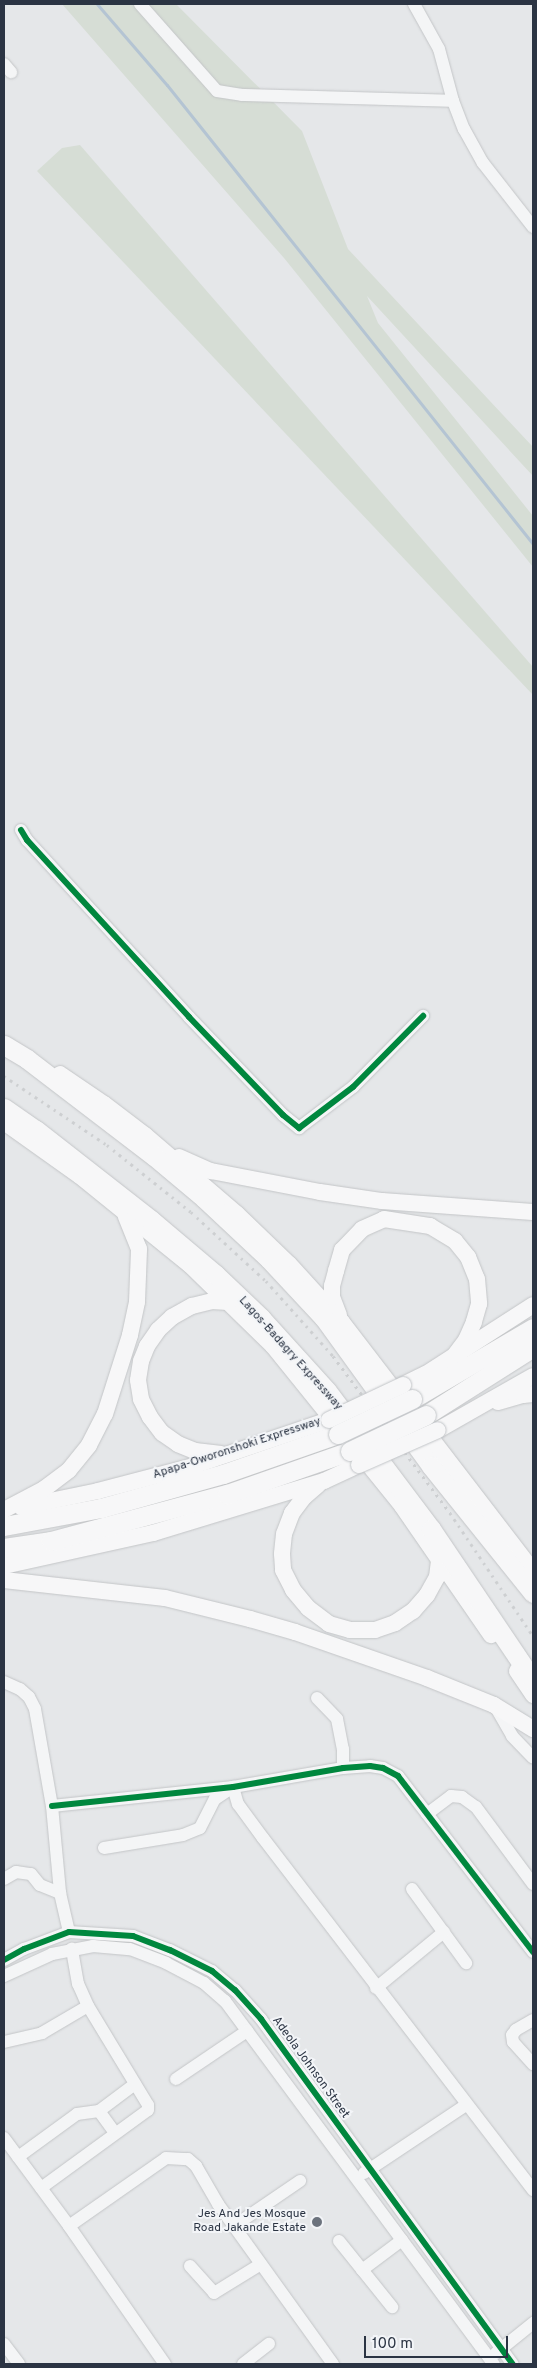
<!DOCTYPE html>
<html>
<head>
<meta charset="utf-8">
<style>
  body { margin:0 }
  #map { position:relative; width:537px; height:2368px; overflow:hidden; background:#e5e7e9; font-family:Overpass,sans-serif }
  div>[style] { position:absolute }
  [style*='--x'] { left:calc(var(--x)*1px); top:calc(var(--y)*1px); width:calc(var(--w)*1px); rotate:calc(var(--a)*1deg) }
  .green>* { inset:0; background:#d6ddd5 }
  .stream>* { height:3px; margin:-1.5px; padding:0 1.5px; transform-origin:1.5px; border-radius:1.5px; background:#b4c4d3 }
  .roads { filter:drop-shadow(0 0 1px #c3c5c7) drop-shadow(0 0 1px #c3c5c7) }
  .minor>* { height:12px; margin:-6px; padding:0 6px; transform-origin:6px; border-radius:6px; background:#f4f5f6 }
  .major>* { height:16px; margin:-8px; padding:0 8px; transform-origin:8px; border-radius:8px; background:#f7f7f8 }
  .highway>* { height:19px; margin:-9.5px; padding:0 9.5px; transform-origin:9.5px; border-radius:9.5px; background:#f7f7f8 }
  .rail>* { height:3px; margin-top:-1.5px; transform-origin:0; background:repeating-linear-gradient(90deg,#cdcfd1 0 2.5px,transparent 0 7.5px) }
  .bridges { filter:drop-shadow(0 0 1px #c1c4c7) drop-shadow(0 0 1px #c1c4c7) }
  .major-bridge>* { height:16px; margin:-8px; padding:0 8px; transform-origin:8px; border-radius:8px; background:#f7f7f8 }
  .highway-bridge>* { height:19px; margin:-9.5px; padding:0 9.5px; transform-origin:9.5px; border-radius:9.5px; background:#f7f7f8 }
  .cycleway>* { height:6px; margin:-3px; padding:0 3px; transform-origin:3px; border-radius:3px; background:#00873e }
  .dots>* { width:14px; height:14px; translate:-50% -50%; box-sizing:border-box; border:2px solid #f3f5f8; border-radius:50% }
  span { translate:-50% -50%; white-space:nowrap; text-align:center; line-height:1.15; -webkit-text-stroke:4px #f3f5f8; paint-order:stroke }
  .street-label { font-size:12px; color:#2b3443 }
  .poi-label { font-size:12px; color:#2b3443 }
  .right { translate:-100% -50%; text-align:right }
  .frame { position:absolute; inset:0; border:5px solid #2b3443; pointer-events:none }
  .scale { position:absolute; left:364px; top:2336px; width:144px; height:22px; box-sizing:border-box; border:2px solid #2b3443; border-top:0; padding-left:6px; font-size:15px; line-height:18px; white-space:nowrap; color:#2b3443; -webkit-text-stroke:4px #f3f5f8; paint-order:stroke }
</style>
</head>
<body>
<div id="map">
  <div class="green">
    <div style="clip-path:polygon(62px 4px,176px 4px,302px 131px,348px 249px,533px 447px,533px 476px,367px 296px,378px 323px,533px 516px,533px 567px,284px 258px)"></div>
    <div style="clip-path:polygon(80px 145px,533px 667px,533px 695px,37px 171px,62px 148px)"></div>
  </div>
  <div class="stream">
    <div style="--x:97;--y:4;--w:107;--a:49.2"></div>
    <div style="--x:167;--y:85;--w:587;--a:51.43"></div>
  </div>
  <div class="roads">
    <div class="minor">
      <div style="--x:140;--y:4;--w:116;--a:48.5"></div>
      <div style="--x:217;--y:91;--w:25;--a:9"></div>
      <div style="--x:242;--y:95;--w:211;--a:1.6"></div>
      <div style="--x:414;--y:4;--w:51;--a:60.9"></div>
      <div style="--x:439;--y:49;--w:54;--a:74.9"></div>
      <div style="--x:453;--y:101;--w:30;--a:69"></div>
      <div style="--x:464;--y:129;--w:39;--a:61"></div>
      <div style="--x:483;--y:163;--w:81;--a:52"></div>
      <div style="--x:4;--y:64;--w:11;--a:49"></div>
      <div style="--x:21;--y:830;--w:12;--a:59"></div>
      <div style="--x:27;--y:840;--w:240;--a:47.5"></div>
      <div style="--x:189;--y:1017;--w:136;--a:46.2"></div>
      <div style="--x:283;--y:1115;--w:21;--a:39"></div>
      <div style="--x:299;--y:1128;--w:68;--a:-37.2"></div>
      <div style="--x:353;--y:1087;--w:100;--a:-45.4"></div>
      <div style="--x:4;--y:1682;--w:17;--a:24"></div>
      <div style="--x:20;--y:1689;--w:12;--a:42"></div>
      <div style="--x:29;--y:1697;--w:13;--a:63"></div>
      <div style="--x:35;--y:1709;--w:98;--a:80.1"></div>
      <div style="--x:52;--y:1806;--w:87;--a:84.7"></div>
      <div style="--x:60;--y:1893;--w:40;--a:77"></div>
      <div style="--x:317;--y:1698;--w:29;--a:46"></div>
      <div style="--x:337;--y:1719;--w:31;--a:79"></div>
      <div style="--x:343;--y:1749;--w:19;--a:90"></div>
      <div style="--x:495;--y:1706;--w:34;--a:60"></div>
      <div style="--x:512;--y:1736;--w:30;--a:46"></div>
      <div style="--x:52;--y:1806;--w:182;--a:-6"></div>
      <div style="--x:233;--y:1787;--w:112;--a:-9.8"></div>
      <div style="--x:343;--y:1768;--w:27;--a:-4"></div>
      <div style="--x:370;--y:1766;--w:13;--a:9"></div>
      <div style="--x:383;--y:1768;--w:17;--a:28"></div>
      <div style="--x:398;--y:1776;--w:222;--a:52.5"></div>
      <div style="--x:427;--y:1814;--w:30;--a:-37"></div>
      <div style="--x:451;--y:1796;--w:11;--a:5"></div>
      <div style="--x:462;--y:1797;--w:17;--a:36"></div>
      <div style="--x:476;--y:1807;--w:96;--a:53.5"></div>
      <div style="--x:104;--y:1848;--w:80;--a:-9.3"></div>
      <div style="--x:183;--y:1835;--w:18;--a:-22"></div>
      <div style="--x:200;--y:1828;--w:33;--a:-63"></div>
      <div style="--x:215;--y:1799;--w:22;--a:-34"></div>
      <div style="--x:233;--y:1787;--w:18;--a:74"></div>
      <div style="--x:238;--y:1804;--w:42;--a:53.7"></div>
      <div style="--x:263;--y:1838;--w:444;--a:52.5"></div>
      <div style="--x:4;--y:1879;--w:14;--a:-30"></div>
      <div style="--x:16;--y:1872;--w:15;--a:8"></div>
      <div style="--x:31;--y:1874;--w:14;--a:51"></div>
      <div style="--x:40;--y:1885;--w:22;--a:22"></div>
      <div style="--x:412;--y:1889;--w:92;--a:53.9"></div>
      <div style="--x:4;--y:1960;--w:23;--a:-29"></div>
      <div style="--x:24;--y:1949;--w:48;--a:-20.7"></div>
      <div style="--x:69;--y:1932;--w:64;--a:3.6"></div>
      <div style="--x:133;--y:1936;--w:40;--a:21"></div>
      <div style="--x:170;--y:1950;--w:47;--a:26.6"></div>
      <div style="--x:212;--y:1971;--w:30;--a:40"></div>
      <div style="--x:235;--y:1990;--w:39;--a:48"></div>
      <div style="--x:261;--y:2019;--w:427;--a:53.9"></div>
      <div style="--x:4;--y:1976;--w:53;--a:-24.6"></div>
      <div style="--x:52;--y:1954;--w:42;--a:-11"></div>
      <div style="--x:93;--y:1946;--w:37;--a:5"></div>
      <div style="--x:130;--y:1949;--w:39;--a:21"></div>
      <div style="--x:166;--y:1963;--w:43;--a:27.8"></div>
      <div style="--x:204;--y:1983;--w:28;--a:41"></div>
      <div style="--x:225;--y:2001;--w:452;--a:53.5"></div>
      <div style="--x:376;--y:1988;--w:88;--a:-39.5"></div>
      <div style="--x:533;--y:2020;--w:20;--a:150"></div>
      <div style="--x:516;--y:2030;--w:6;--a:129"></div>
      <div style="--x:512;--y:2035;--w:7;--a:82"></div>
      <div style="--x:513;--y:2042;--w:30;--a:48"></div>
      <div style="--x:4;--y:2042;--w:39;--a:-13"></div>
      <div style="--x:42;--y:2033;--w:53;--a:-30.4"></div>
      <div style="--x:88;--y:2006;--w:24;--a:-114"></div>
      <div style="--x:78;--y:1984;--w:36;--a:-100"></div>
      <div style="--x:176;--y:2079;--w:86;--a:-34.1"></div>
      <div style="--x:99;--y:2111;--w:27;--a:54"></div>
      <div style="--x:4;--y:2138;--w:109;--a:53.5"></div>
      <div style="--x:69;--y:2226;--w:168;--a:55.2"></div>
      <div style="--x:18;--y:2157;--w:73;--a:-36.1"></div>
      <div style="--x:77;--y:2114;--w:22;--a:-8"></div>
      <div style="--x:99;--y:2111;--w:45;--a:-36.9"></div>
      <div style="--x:364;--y:2173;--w:123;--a:-33.7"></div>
      <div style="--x:41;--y:2188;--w:132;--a:-36.1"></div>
      <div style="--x:148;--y:2110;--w:5;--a:-90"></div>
      <div style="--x:148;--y:2105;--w:116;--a:-121.2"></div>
      <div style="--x:69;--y:2226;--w:118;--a:-35"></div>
      <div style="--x:166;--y:2158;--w:22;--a:3"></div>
      <div style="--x:188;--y:2159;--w:11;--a:41"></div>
      <div style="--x:196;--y:2166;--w:44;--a:59.9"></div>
      <div style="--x:218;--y:2204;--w:197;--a:54.3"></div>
      <div style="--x:234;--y:2226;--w:80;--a:-34.3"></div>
      <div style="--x:339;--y:2241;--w:85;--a:51.2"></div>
      <div style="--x:190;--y:2266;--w:36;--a:48"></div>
      <div style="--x:214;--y:2293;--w:55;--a:-31.7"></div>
      <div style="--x:362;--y:2270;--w:50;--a:-36.9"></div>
      <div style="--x:4;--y:2344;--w:25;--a:53"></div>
      <div style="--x:496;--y:2353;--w:48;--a:-39"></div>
      <div style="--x:243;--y:2364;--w:33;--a:-38"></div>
    </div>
    <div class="major">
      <div style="--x:60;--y:1074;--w:53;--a:34.3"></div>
      <div style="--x:104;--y:1104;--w:51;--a:37.1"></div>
      <div style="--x:145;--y:1135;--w:121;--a:40.7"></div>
      <div style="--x:237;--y:1214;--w:72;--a:43.9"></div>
      <div style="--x:289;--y:1264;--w:79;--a:47.6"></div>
      <div style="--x:342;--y:1322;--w:314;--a:52.5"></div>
      <div style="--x:4;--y:1122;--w:93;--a:35.4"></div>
      <div style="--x:80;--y:1176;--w:141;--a:39"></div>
      <div style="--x:190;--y:1265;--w:116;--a:44.3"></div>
      <div style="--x:273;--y:1346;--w:206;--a:51.1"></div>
      <div style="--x:402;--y:1506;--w:157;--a:55.4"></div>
      <div style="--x:179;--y:1157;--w:35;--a:24"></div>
      <div style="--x:211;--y:1171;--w:111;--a:10.9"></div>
      <div style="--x:320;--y:1192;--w:63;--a:8.3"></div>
      <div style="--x:382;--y:1201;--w:151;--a:4.2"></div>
      <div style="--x:339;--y:1315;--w:19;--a:-111"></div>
      <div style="--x:332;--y:1297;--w:11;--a:-90"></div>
      <div style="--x:332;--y:1286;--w:16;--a:-75"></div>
      <div style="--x:336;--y:1271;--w:22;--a:-74"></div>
      <div style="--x:342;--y:1250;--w:29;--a:-46"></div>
      <div style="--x:362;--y:1229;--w:24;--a:-24"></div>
      <div style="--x:384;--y:1219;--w:47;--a:8.7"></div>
      <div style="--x:430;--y:1226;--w:29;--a:31"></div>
      <div style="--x:455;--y:1241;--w:21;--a:51"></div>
      <div style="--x:468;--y:1257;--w:24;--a:68"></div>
      <div style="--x:477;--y:1279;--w:25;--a:85"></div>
      <div style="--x:479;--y:1304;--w:19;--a:106"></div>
      <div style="--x:474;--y:1322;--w:20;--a:114"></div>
      <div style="--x:466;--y:1340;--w:20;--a:127"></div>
      <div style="--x:403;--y:1385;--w:25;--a:-26"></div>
      <div style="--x:426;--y:1374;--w:127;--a:-32.8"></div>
      <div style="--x:498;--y:1402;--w:26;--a:-16"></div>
      <div style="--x:523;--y:1395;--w:10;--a:-6"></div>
      <div style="--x:438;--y:1430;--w:109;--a:-29.6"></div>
      <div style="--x:221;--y:1454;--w:26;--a:-173"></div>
      <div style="--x:195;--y:1451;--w:18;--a:-158"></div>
      <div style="--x:178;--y:1444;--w:19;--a:-145"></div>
      <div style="--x:162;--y:1433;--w:20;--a:-127"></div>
      <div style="--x:150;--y:1417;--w:20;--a:-117"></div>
      <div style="--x:141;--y:1399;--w:19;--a:-99"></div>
      <div style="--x:138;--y:1380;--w:19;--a:-81"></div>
      <div style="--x:141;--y:1361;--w:16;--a:-68"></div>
      <div style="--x:147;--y:1346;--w:19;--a:-55"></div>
      <div style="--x:158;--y:1330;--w:19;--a:-43"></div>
      <div style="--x:172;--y:1317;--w:23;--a:-29"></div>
      <div style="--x:192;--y:1306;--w:21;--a:-14"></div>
      <div style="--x:212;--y:1301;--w:16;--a:4"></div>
      <div style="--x:318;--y:1485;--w:18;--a:139"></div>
      <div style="--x:304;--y:1497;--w:20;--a:127"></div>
      <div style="--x:292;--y:1513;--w:22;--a:111"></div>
      <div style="--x:284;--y:1534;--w:20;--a:96"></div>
      <div style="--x:282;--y:1554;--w:16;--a:86"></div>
      <div style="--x:283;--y:1570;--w:22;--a:63"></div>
      <div style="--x:293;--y:1590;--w:23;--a:50"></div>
      <div style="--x:308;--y:1608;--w:26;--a:37"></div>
      <div style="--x:329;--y:1624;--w:22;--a:16"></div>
      <div style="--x:350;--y:1630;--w:25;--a:0"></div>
      <div style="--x:375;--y:1630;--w:21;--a:-19"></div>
      <div style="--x:395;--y:1623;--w:22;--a:-34"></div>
      <div style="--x:413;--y:1611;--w:21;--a:-49"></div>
      <div style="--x:427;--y:1595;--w:21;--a:-61"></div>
      <div style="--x:437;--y:1577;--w:17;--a:-83"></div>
      <div style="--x:21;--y:1507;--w:79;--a:-11.7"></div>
      <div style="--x:98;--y:1491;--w:98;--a:-14.7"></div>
      <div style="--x:193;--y:1466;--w:144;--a:-18.7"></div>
      <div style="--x:4;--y:1510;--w:45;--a:-27.7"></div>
      <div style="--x:44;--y:1489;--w:31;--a:-37"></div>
      <div style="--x:69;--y:1470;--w:32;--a:-51"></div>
      <div style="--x:89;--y:1445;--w:35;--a:-63"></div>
      <div style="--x:105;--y:1414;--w:83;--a:-72.4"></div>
      <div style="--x:130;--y:1335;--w:34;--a:-78"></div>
      <div style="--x:137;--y:1302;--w:53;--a:-87.8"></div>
      <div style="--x:139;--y:1249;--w:35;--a:-112"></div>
      <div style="--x:4;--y:1566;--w:153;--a:-12.5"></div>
      <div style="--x:153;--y:1533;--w:179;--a:-16.9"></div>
      <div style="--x:324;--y:1481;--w:38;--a:-25"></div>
      <div style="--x:4;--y:1580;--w:162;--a:6.4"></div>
      <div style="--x:165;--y:1598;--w:88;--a:13.9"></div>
      <div style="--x:250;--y:1619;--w:47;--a:16.1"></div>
      <div style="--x:295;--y:1632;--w:140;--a:19.2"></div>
      <div style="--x:427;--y:1678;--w:72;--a:21.9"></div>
      <div style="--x:494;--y:1705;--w:46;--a:31.6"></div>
      <div style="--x:517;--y:1671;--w:29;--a:56"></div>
    </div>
    <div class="highway">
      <div style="--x:4;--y:1045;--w:27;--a:31"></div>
      <div style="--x:27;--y:1059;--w:160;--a:37.4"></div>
      <div style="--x:154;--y:1156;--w:65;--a:40"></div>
      <div style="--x:204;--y:1198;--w:89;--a:43.2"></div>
      <div style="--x:269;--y:1259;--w:81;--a:47"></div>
      <div style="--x:324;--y:1318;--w:183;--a:54.1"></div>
      <div style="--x:431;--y:1466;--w:163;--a:51.2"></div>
      <div style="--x:4;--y:1108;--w:39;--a:35"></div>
      <div style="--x:36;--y:1130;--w:146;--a:38"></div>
      <div style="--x:151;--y:1220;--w:84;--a:40.2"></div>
      <div style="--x:215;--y:1274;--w:64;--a:43.7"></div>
      <div style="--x:261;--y:1318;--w:98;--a:47.9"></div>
      <div style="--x:327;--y:1391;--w:173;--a:53"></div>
      <div style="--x:431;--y:1529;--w:182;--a:56"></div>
      <div style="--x:412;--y:1399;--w:140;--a:-30.4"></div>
      <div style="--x:426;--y:1415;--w:127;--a:-32.4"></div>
      <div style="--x:4;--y:1526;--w:99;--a:-10.5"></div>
      <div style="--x:101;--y:1508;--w:127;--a:-15.6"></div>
      <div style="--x:223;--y:1474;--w:122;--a:-19.2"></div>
      <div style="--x:4;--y:1548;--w:48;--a:-8.5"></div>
      <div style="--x:51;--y:1541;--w:182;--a:-15"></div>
      <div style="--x:227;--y:1494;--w:130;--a:-19.3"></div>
    </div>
  </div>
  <div class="rail">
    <div style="--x:4;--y:1076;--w:124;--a:33.8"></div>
    <div style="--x:107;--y:1145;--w:107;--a:38.6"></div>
    <div style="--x:191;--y:1212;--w:102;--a:42.6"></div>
    <div style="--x:266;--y:1281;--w:101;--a:48.2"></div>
    <div style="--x:333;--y:1356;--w:196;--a:53.3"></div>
    <div style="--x:450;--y:1513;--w:148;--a:56"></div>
  </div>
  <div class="bridges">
    <div class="major-bridge">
      <div style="--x:329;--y:1420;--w:82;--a:-25.3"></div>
      <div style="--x:359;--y:1465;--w:86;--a:-23.9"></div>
    </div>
    <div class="highway-bridge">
      <div style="--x:338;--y:1434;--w:82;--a:-25.3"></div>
      <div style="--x:350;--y:1451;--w:84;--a:-25.3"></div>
    </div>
  </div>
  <div class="cycleway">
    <div style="--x:21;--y:830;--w:12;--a:59"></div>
    <div style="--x:27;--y:840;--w:240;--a:47.5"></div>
    <div style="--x:189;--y:1017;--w:136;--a:46.2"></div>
    <div style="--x:283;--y:1115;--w:21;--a:39"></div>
    <div style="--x:299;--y:1128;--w:68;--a:-37.2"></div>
    <div style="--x:353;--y:1087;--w:100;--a:-45.4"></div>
    <div style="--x:52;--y:1806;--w:182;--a:-6"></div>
    <div style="--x:233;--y:1787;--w:112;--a:-9.8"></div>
    <div style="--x:343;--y:1768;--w:27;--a:-4"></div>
    <div style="--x:370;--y:1766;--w:13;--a:9"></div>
    <div style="--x:383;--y:1768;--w:17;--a:28"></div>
    <div style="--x:398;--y:1776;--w:222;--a:52.5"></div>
    <div style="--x:4;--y:1960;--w:23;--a:-29"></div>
    <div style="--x:24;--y:1949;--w:48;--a:-20.7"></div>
    <div style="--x:69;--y:1932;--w:64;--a:3.6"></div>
    <div style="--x:133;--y:1936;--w:40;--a:21"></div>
    <div style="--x:170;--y:1950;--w:47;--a:26.6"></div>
    <div style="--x:212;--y:1971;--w:30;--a:40"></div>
    <div style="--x:235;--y:1990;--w:39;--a:48"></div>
    <div style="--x:261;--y:2019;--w:427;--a:53.9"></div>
  </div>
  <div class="dots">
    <div style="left:317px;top:2222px;background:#6c737d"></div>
  </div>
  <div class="street-label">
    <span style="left:290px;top:1354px;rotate:48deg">Lagos-Badagry Expressway</span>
    <span style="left:237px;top:1449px;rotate:-18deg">Apapa-Oworonshoki Expressway</span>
    <span style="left:310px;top:2068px;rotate:54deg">Adeola Johnson Street</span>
  </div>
  <div class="poi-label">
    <span class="right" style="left:306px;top:2222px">Jes And Jes Mosque<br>Road Jakande Estate</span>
  </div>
  <div class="frame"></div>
  <div class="scale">100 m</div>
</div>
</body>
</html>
